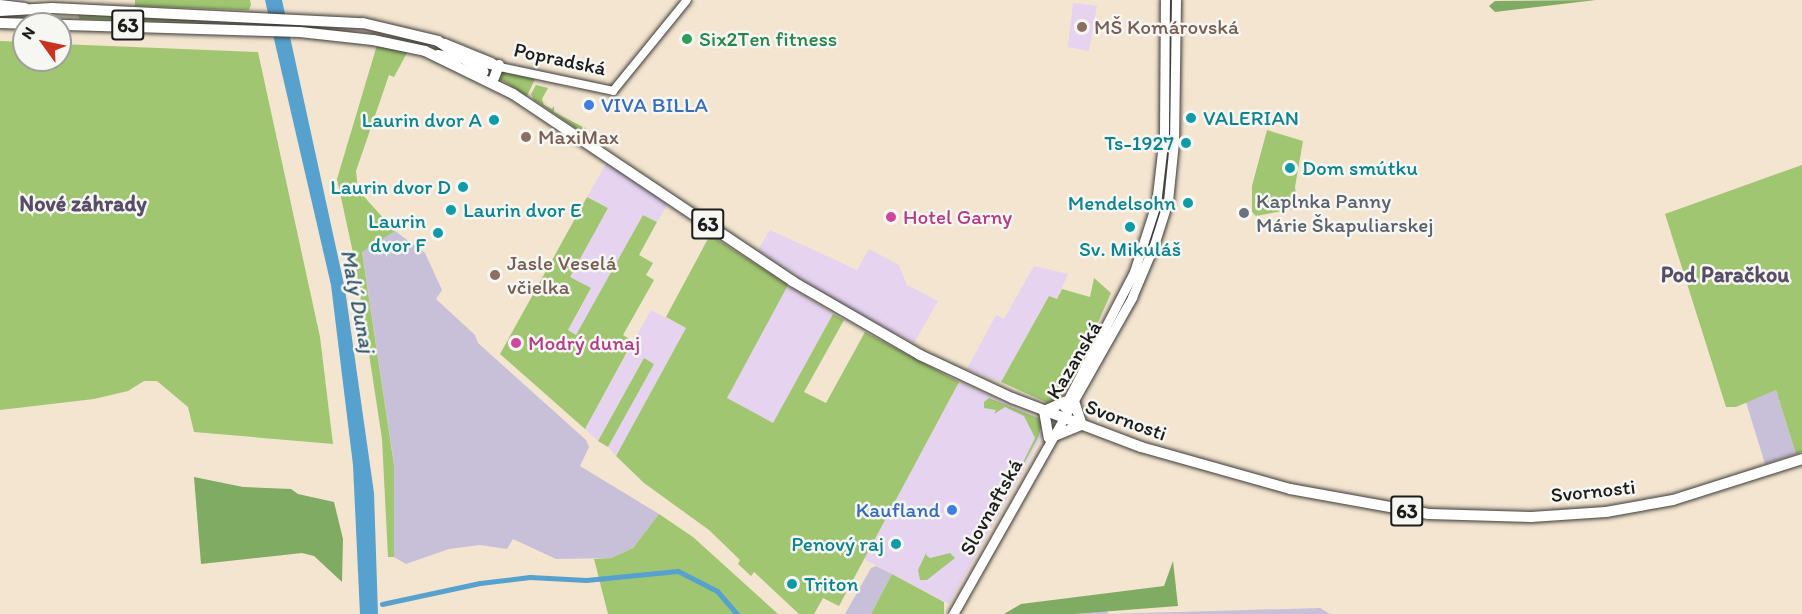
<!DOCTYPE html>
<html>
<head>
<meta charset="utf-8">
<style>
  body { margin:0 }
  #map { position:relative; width:1802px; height:614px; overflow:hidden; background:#f3e5d0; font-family:Itim,sans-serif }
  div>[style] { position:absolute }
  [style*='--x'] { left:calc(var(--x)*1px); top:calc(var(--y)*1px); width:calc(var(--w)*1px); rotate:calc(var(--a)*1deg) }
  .built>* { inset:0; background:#e6d3f0 }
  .industrial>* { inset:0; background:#c8c0d8 }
  .green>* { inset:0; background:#a1c671 }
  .forest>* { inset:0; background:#80ab63 }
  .water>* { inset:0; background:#56a1ce }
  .canal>* { height:5px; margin:-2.5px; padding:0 2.5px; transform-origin:2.5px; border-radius:2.5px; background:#56a1ce }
  .roads { filter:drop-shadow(0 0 2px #3c3a37) drop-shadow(0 0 2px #3c3a37) }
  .tertiary>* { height:8px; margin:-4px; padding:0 4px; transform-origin:4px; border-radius:4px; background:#fff }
  .secondary>* { height:9px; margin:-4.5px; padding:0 4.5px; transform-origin:4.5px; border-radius:4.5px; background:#fff }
  .primary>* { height:10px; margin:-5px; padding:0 5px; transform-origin:5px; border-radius:5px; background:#fff }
  .dots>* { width:16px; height:16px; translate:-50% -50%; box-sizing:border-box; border:3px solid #f6f6f2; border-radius:50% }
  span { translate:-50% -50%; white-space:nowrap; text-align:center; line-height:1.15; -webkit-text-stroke:5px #f6f6f2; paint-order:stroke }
  .shield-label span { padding:2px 4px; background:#f6f6f2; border:2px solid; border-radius:4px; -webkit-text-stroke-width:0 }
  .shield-label { font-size:20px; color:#1c1c1c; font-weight:700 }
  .education-label { font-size:21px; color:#785e54 }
  .left { translate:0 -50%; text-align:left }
  .leisure-label { font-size:21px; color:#27864d }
  .street-label { font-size:21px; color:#1c1c1c }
  .shop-label { font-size:21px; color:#366cbe }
  .right { translate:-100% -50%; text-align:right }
  .culture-label { font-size:21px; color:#0d838f }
  .worship-label { font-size:21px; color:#5b616d }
  .hotel-label { font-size:21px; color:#b23c85 }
  .neighbourhood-label { font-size:22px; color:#574d66; font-weight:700 }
  .water-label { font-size:22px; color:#36586c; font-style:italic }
  .north { position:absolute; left:12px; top:12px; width:60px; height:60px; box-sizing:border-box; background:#f6f6f2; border:2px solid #9f9f9c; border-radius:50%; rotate:303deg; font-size:16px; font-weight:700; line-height:24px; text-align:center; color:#1c1c1c }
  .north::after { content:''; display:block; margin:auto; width:21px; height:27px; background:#c8321e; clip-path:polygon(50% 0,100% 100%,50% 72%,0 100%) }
</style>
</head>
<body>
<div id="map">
  <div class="built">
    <div style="clip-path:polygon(1073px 3px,1097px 6px,1089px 51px,1068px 47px)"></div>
    <div style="clip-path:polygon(607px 162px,668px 204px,657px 222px,643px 215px,576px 336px,568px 331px,591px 289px,569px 277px,608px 208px,587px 197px)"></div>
    <div style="clip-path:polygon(770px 230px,857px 270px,869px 249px,899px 265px,907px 285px,938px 301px,914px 343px,840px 305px,758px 250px)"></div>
    <div style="clip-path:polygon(1034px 266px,1068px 274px,1057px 299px,1049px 296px,1001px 382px,967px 369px,996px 315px,1004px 319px)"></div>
    <div style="clip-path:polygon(788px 285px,833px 314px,773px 423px,726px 398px)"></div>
    <div style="clip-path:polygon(651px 310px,686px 328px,616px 456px,608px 447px,653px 364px,644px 358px,598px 441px,585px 429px)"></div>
    <div style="clip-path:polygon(959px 382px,1042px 419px,1043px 434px,949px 604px,864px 559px)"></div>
  </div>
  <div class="industrial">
    <div style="clip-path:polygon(395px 231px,425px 253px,442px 290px,436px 299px,475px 335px,478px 343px,586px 440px,589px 447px,580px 466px,659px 514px,633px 548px,611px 558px,556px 559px,513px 539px,507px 549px,480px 545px,449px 549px,406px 564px,394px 557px,394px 464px,362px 251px)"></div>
    <div style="clip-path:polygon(1776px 390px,1796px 454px,1765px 464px,1746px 402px)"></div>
    <div style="clip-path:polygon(876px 566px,892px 574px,871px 614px,845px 614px,871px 568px)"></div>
    <div style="clip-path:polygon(1110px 608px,1107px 614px,1320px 608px,1330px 614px,1059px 614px)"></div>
  </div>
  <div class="green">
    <div style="clip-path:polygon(135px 0,250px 0,251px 5px,249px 10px,240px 10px,135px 6px)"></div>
    <div style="clip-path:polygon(78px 14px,244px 22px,79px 19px)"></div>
    <div style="clip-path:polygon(0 41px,24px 42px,24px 60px,60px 60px,60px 44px,258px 52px,320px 337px,333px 444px,194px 432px,188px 407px,157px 381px,144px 381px,128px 391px,94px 399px,0 410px)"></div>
    <div style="clip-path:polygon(377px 45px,408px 51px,394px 77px,389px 75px,356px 171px,358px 190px,395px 231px,362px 252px,394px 465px,394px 557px,388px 557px,382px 439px,355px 262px,337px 179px)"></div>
    <div style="clip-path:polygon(502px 69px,535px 79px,527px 96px,497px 77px)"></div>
    <div style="clip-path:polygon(536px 85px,548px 88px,542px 99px,544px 105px,552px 109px,554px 106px,554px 112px,587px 129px,577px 129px,534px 100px,531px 94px)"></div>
    <div style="clip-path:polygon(1267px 130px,1303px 141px,1295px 187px,1298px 208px,1256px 216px,1252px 212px,1252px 186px)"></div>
    <div style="clip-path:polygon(1802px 165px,1802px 452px,1796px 454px,1776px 390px,1736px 407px,1726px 407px,1665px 214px)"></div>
    <div style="clip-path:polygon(587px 197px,608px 208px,570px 277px,591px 288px,568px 330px,576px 335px,643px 215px,657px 222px,639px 255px,653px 263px,646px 275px,654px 280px,623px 335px,633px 341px,585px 429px,500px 354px)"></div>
    <div style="clip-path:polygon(710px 235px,788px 285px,727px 398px,773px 423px,833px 314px,844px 320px,804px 392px,826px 403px,865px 332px,959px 382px,839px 606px,823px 598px,814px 614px,799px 614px,754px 572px,751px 576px,738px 564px,740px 560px,709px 530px,644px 483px,616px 456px,686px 328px,666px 317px)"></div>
    <div style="clip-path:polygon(1094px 278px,1111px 293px,1081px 361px,1059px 399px,1048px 403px,1001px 382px,1049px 296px,1057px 299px,1062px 289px,1090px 297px)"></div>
    <div style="clip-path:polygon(644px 358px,654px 364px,608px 447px,598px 441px)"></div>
    <div style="clip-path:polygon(989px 398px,1043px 420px,1038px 438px,1011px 487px,1035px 438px,1024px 416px,1005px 407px,994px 414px,996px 410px,984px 408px,984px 402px)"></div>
    <div style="clip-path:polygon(659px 514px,693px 537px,778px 614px,608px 614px,594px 559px,611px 558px,633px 548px)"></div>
    <div style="clip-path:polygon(927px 551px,926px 555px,930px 558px,950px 553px,955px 558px,927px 580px,920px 580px,918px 570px)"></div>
    <div style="clip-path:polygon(892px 574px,944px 602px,944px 614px,871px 614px)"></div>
  </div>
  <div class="forest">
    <div style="clip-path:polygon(1596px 0,1495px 12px,1489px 6px,1495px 1px)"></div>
    <div style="clip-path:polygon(194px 477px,243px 487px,291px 489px,298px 494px,334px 502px,343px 539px,342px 582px,314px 556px,302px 553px,201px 564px)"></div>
    <div style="clip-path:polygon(1173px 561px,1178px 606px,1073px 614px,1004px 614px,1021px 604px,1164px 586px)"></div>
  </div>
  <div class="water">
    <div style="clip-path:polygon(265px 0,282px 0,345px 289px,374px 493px,378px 614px,360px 614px,353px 465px,331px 285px)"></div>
  </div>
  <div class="canal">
    <div style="--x:382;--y:604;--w:100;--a:-12.1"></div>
    <div style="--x:480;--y:583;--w:50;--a:-6.8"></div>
    <div style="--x:530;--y:577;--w:56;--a:3.1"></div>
    <div style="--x:586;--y:580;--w:92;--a:-5.6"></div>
    <div style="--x:678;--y:571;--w:44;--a:27.1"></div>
    <div style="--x:717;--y:591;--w:30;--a:49"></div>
  </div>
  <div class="roads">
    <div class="tertiary">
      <div style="--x:0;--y:4;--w:25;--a:7"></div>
      <div style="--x:445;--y:43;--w:51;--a:22"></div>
      <div style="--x:438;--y:54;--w:179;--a:11.9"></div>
      <div style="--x:613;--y:91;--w:117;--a:-50.9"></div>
    </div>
    <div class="secondary">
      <div style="--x:1064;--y:407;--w:152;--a:-62.6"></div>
      <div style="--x:1134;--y:272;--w:71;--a:-72.1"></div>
      <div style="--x:1156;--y:204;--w:69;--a:-83.4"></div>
      <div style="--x:1164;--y:135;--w:135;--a:-89.6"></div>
      <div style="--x:953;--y:614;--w:364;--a:-60.5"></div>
      <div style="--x:1132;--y:297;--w:56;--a:-67.1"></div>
      <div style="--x:1154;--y:245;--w:46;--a:-72.3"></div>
      <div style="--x:1168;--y:201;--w:59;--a:-84.2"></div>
      <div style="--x:1174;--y:142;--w:142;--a:-89.2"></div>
    </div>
    <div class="primary">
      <div style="--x:0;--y:11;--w:52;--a:-3.3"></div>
      <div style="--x:52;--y:8;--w:311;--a:2.8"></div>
      <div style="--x:363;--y:23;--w:77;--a:13.5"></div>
      <div style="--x:438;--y:41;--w:55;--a:34"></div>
      <div style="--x:0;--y:23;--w:300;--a:1.7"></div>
      <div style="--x:300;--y:32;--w:73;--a:6.3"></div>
      <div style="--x:373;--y:40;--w:53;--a:11.9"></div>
      <div style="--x:425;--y:51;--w:98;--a:26"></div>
      <div style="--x:513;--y:94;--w:336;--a:33.8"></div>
      <div style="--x:792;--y:281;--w:148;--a:30"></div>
      <div style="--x:920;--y:355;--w:102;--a:25.1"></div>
      <div style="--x:1012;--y:398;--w:138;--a:20.8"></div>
      <div style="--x:1141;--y:447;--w:155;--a:15.7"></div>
      <div style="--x:1290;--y:489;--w:141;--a:10.2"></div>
      <div style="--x:1429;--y:514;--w:102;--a:1.7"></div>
      <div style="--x:1531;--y:517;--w:75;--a:-3.8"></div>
      <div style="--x:1606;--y:512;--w:68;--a:-10.2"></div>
      <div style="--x:1673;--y:500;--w:135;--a:-17.6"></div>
      <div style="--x:494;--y:78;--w:14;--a:-69"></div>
      <div style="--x:1074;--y:401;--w:25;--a:72"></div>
      <div style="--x:1044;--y:411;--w:27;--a:80"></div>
      <div style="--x:1049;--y:438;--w:35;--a:-22"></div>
      <div style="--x:1044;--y:411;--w:24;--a:-24"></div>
    </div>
  </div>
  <div class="dots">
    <div style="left:1082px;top:27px;background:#8d6e63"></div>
    <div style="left:687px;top:39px;background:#2e9e5b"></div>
    <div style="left:589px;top:105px;background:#3f7fe0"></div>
    <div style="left:1191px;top:118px;background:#0f9aa8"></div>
    <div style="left:494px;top:120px;background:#0f9aa8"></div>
    <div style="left:526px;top:137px;background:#8d6e63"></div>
    <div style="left:1186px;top:143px;background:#0f9aa8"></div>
    <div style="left:1290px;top:168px;background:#0f9aa8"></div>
    <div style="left:463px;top:187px;background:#0f9aa8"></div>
    <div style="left:1188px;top:203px;background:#0f9aa8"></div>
    <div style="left:451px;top:210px;background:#0f9aa8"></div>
    <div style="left:1244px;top:213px;background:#6b7280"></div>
    <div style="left:891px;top:217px;background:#d1479c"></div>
    <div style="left:1130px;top:227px;background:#0f9aa8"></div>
    <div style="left:438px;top:233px;background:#0f9aa8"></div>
    <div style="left:495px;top:275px;background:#8d6e63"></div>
    <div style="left:516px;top:343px;background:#d1479c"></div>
    <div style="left:952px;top:510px;background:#3f7fe0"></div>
    <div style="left:896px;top:544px;background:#0f9aa8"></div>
    <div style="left:792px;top:584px;background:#0f9aa8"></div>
  </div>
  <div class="shield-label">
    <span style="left:128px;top:25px">63</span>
    <span style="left:708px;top:224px">63</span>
    <span style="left:1407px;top:511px">63</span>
  </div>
  <div class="education-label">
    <span class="left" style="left:1094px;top:27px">MŠ Komárovská</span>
    <span class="left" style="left:538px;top:137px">MaxiMax</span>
    <span class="left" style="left:507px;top:275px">Jasle Veselá<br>včielka</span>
  </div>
  <div class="leisure-label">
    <span class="left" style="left:699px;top:39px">Six2Ten fitness</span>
  </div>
  <div class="street-label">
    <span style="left:560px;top:59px;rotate:12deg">Popradská</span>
    <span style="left:1074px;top:360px;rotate:-59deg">Kazanská</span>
    <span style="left:1126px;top:420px;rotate:20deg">Svornosti</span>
    <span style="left:1593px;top:491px;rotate:-6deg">Svornosti</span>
    <span style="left:991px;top:507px;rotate:-61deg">Slovnaftská</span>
  </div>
  <div class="shop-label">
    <span class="left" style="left:601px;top:105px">VIVA BILLA</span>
    <span class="right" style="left:940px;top:510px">Kaufland</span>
  </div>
  <div class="culture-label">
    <span class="left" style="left:1203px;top:118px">VALERIAN</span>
    <span class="right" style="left:482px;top:120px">Laurin dvor A</span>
    <span class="right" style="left:1174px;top:143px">Ts-1927</span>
    <span class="left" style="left:1302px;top:168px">Dom smútku</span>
    <span class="right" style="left:451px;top:187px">Laurin dvor D</span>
    <span class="right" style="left:1176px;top:203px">Mendelsohn</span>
    <span class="left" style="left:463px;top:210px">Laurin dvor E</span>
    <span class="right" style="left:426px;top:233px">Laurin<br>dvor F</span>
    <span style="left:1130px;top:249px">Sv. Mikuláš</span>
    <span class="right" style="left:884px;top:544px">Penový raj</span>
    <span class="left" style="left:804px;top:584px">Triton</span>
  </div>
  <div class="worship-label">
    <span class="left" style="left:1256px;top:213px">Kaplnka Panny<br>Márie Škapuliarskej</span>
  </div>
  <div class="hotel-label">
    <span class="left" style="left:903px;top:217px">Hotel Garny</span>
    <span class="left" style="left:528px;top:343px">Modrý dunaj</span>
  </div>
  <div class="neighbourhood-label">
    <span style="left:83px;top:204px">Nové záhrady</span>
    <span style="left:1725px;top:275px">Pod Paračkou</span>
  </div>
  <div class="water-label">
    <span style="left:358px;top:301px;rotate:79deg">Malý Dunaj</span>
  </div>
  <div class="north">N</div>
</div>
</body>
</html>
